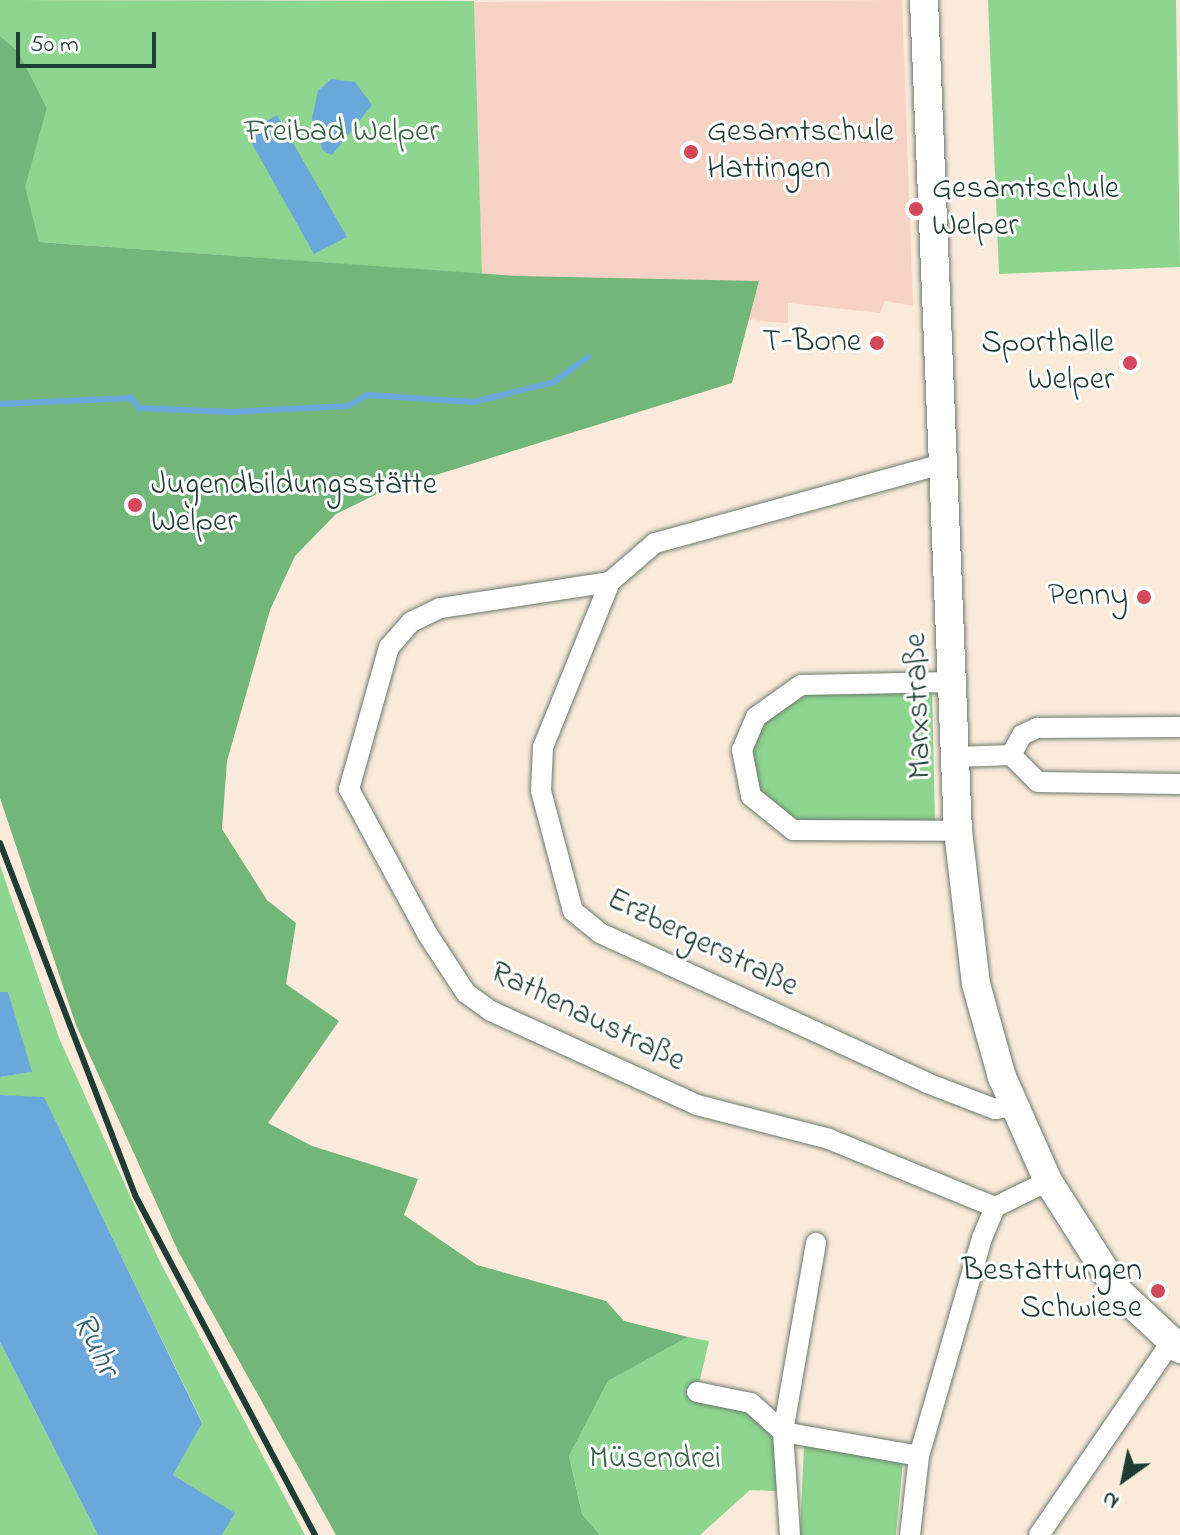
<!DOCTYPE html>
<html>
<head>
<meta charset="utf-8">
<style>
  body { margin:0 }
  #map { position:relative; width:1180px; height:1535px; overflow:hidden; background:#f9eada; font-family:"Indie Flower",sans-serif }
  div>[style] { position:absolute }
  [style*='--x'] { left:calc(var(--x)*1px); top:calc(var(--y)*1px); width:calc(var(--w)*1px); rotate:calc(var(--a)*1deg) }
  .built>* { inset:0; background:#f5d2c3 }
  .green>* { inset:0; background:#8ed590 }
  .forest>* { inset:0; background:#72b67a }
  .water>* { inset:0; background:#6aa8dc }
  .stream>* { height:6px; margin:-3px; padding:0 3px; transform-origin:3px; border-radius:3px; background:#6aa8dc }
  .roads { filter:drop-shadow(0 0 2px #6b7a6e) drop-shadow(0 0 2px #6b7a6e) }
  .street>* { height:20px; margin:-10px; padding:0 10px; transform-origin:10px; border-radius:10px; background:#fff }
  .secondary>* { height:28px; margin:-14px; padding:0 14px; transform-origin:14px; border-radius:14px; background:#fff }
  .rail>* { height:6px; margin:-3px; padding:0 3px; transform-origin:3px; border-radius:3px; background:#1f3d34 }
  .dots>* { width:22px; height:22px; translate:-50% -50%; box-sizing:border-box; border:4px solid #fff; border-radius:50% }
  span { translate:-50% -50%; white-space:nowrap; text-align:center; line-height:1.15; -webkit-text-stroke:6px #fff; paint-order:stroke }
  .park-label { font-size:32px; color:#3b634b }
  .poi-label { font-size:32px; color:#1f3d34 }
  .left { translate:0 -50%; text-align:left }
  .right { translate:-100% -50%; text-align:right }
  .street-label { font-size:32px; color:#1f3d34 }
  .water-label { font-size:34px; color:#39626f; font-style:italic }
  .north { position:absolute; left:1084px; top:1439px; width:80px; height:80px; -webkit-text-stroke:6px #fff; paint-order:stroke; rotate:213deg; font-size:22px; font-weight:700; line-height:32px; text-align:center; color:#1f3d34 }
  .north::after { content:''; display:block; margin:auto; width:28px; height:36px; background:#1f3d34; clip-path:polygon(50% 0,100% 100%,50% 72%,0 100%) }
  .scale { position:absolute; left:16px; top:32px; width:140px; height:36px; box-sizing:border-box; border:4px solid #1f3d34; border-top:0; padding-left:10px; font-size:24px; line-height:28px; white-space:nowrap; color:#1f3d34; -webkit-text-stroke:6px #fff; paint-order:stroke }
</style>
</head>
<body>
<div id="map">
  <div class="built">
    <div style="clip-path:polygon(902px 0,913px 306px,885px 301px,880px 313px,788px 303px,788px 323px,772px 322px,482px 285px,474px 2px)"></div>
  </div>
  <div class="green">
    <div style="clip-path:polygon(0 0,474px 1px,482px 274px,39px 242px,24px 188px,47px 108px,18px 51px,0 36px)"></div>
    <div style="clip-path:polygon(988px 0,1176px 0,1180px 267px,999px 274px)"></div>
    <div style="clip-path:polygon(932px 687px,935px 824px,794px 826px,756px 793px,749px 754px,764px 714px,806px 691px)"></div>
    <div style="clip-path:polygon(0 865px,59px 1038px,158px 1258px,305px 1535px,222px 1535px,234px 1513px,173px 1475px,202px 1422px,44px 1098px,0 1095px,0 1077px,31px 1072px,8px 993px,0 992px)"></div>
    <div style="clip-path:polygon(688px 1337px,709px 1341px,697px 1392px,742px 1407px,773px 1433px,777px 1491px,750px 1490px,700px 1535px,600px 1535px,582px 1514px,569px 1456px,608px 1381px)"></div>
    <div style="clip-path:polygon(0 1342px,25px 1391px,98px 1535px,0 1535px)"></div>
    <div style="clip-path:polygon(804px 1446px,903px 1461px,896px 1535px,800px 1535px)"></div>
  </div>
  <div class="forest">
    <div style="clip-path:polygon(0 36px,18px 51px,47px 108px,25px 187px,39px 242px,516px 276px,759px 281px,732px 383px,381px 492px,336px 514px,295px 556px,270px 610px,227px 761px,222px 829px,267px 900px,296px 923px,286px 984px,339px 1021px,268px 1123px,312px 1146px,418px 1179px,404px 1215px,477px 1265px,606px 1301px,624px 1321px,688px 1337px,608px 1381px,569px 1456px,582px 1514px,600px 1535px,336px 1535px,178px 1251px,76px 1025px,0 798px)"></div>
  </div>
  <div class="water">
    <div style="clip-path:polygon(331px 79px,355px 82px,372px 105px,332px 155px,323px 151px,312px 118px,318px 91px)"></div>
    <div style="clip-path:polygon(277px 115px,347px 237px,314px 254px,246px 133px)"></div>
    <div style="clip-path:polygon(0 992px,8px 992px,32px 1072px,0 1077px)"></div>
    <div style="clip-path:polygon(0 1095px,44px 1097px,202px 1423px,173px 1475px,235px 1513px,222px 1535px,98px 1535px,25px 1391px,0 1342px)"></div>
  </div>
  <div class="stream">
    <div style="--x:0;--y:404;--w:131;--a:-2.6"></div>
    <div style="--x:131;--y:398;--w:13;--a:51"></div>
    <div style="--x:139;--y:408;--w:93;--a:2.5"></div>
    <div style="--x:232;--y:412;--w:116;--a:-3"></div>
    <div style="--x:348;--y:406;--w:22;--a:-30"></div>
    <div style="--x:367;--y:395;--w:107;--a:3.7"></div>
    <div style="--x:474;--y:402;--w:82;--a:-14"></div>
    <div style="--x:554;--y:382;--w:42;--a:-36.3"></div>
  </div>
  <div class="roads">
    <div class="street">
      <div style="--x:942;--y:464;--w:298;--a:164.6"></div>
      <div style="--x:655;--y:543;--w:60;--a:139.1"></div>
      <div style="--x:610;--y:582;--w:178;--a:112.1"></div>
      <div style="--x:543;--y:747;--w:44;--a:92.6"></div>
      <div style="--x:541;--y:791;--w:124;--a:75.1"></div>
      <div style="--x:573;--y:911;--w:35;--a:39"></div>
      <div style="--x:600;--y:933;--w:360;--a:24.6"></div>
      <div style="--x:927;--y:1083;--w:73;--a:20.9"></div>
      <div style="--x:995;--y:1109;--w:18;--a:-9"></div>
      <div style="--x:610;--y:582;--w:172;--a:171.3"></div>
      <div style="--x:440;--y:608;--w:32;--a:154"></div>
      <div style="--x:411;--y:622;--w:33;--a:131"></div>
      <div style="--x:389;--y:647;--w:148;--a:105.7"></div>
      <div style="--x:349;--y:789;--w:166;--a:61.6"></div>
      <div style="--x:428;--y:935;--w:69;--a:56.8"></div>
      <div style="--x:466;--y:993;--w:31;--a:36"></div>
      <div style="--x:491;--y:1011;--w:226;--a:24.5"></div>
      <div style="--x:697;--y:1105;--w:136;--a:14.4"></div>
      <div style="--x:829;--y:1139;--w:179;--a:22.3"></div>
      <div style="--x:953;--y:682;--w:152;--a:178.9"></div>
      <div style="--x:801;--y:685;--w:55;--a:144.6"></div>
      <div style="--x:756;--y:717;--w:36;--a:113"></div>
      <div style="--x:742;--y:750;--w:47;--a:78.9"></div>
      <div style="--x:751;--y:796;--w:54;--a:39"></div>
      <div style="--x:793;--y:830;--w:165;--a:0.3"></div>
      <div style="--x:1011;--y:755;--w:23;--a:-61"></div>
      <div style="--x:1022;--y:735;--w:17;--a:-25"></div>
      <div style="--x:1037;--y:728;--w:143;--a:-0.4"></div>
      <div style="--x:1011;--y:755;--w:38;--a:45"></div>
      <div style="--x:1038;--y:782;--w:142;--a:0.8"></div>
      <div style="--x:957;--y:757;--w:54;--a:-2.1"></div>
      <div style="--x:697;--y:1392;--w:55;--a:11.5"></div>
      <div style="--x:751;--y:1403;--w:43;--a:42.2"></div>
      <div style="--x:783;--y:1432;--w:192;--a:-80.1"></div>
      <div style="--x:790;--y:1535;--w:103;--a:-93.9"></div>
      <div style="--x:783;--y:1432;--w:138;--a:10"></div>
      <div style="--x:910;--y:1535;--w:80;--a:-83.5"></div>
      <div style="--x:919;--y:1456;--w:227;--a:-73.9"></div>
      <div style="--x:982;--y:1238;--w:34;--a:-67"></div>
      <div style="--x:995;--y:1207;--w:59;--a:-26.1"></div>
      <div style="--x:1039;--y:1535;--w:234;--a:-55.6"></div>
    </div>
    <div class="secondary">
      <div style="--x:924;--y:0;--w:832;--a:87.66"></div>
      <div style="--x:958;--y:831;--w:154;--a:83.3"></div>
      <div style="--x:976;--y:984;--w:97;--a:74.4"></div>
      <div style="--x:1002;--y:1077;--w:114;--a:66.1"></div>
      <div style="--x:1048;--y:1181;--w:130;--a:57.5"></div>
      <div style="--x:1118;--y:1291;--w:85;--a:43.1"></div>
    </div>
  </div>
  <div class="rail">
    <div style="--x:0;--y:843;--w:377;--a:69"></div>
    <div style="--x:135;--y:1195;--w:385;--a:62.1"></div>
  </div>
  <div class="dots">
    <div style="left:691px;top:152px;background:#d1495b"></div>
    <div style="left:916px;top:209px;background:#d1495b"></div>
    <div style="left:877px;top:343px;background:#d1495b"></div>
    <div style="left:1130px;top:363px;background:#d1495b"></div>
    <div style="left:135px;top:505px;background:#d1495b"></div>
    <div style="left:1144px;top:597px;background:#d1495b"></div>
    <div style="left:1158px;top:1291px;background:#d1495b"></div>
  </div>
  <div class="park-label">
    <span style="left:342px;top:133px">Freibad Welper</span>
    <span style="left:655px;top:1460px">Müsendrei</span>
  </div>
  <div class="poi-label">
    <span class="left" style="left:707px;top:152px">Gesamtschule<br>Hattingen</span>
    <span class="left" style="left:932px;top:209px">Gesamtschule<br>Welper</span>
    <span class="right" style="left:861px;top:343px">T-Bone</span>
    <span class="right" style="left:1114px;top:363px">Sporthalle<br>Welper</span>
    <span class="left" style="left:151px;top:505px">Jugendbildungsstätte<br>Welper</span>
    <span class="right" style="left:1128px;top:597px">Penny</span>
    <span class="right" style="left:1142px;top:1291px">Bestattungen<br>Schwiese</span>
  </div>
  <div class="street-label">
    <span style="left:920px;top:706px;rotate:-92deg">Marxstraße</span>
    <span style="left:702px;top:944px;rotate:26deg">Erzbergerstraße</span>
    <span style="left:587px;top:1018px;rotate:26deg">Rathenaustraße</span>
  </div>
  <div class="water-label">
    <span style="left:94px;top:1345px;rotate:64deg">Ruhr</span>
  </div>
  <div class="north">N</div>
  <div class="scale">50 m</div>
</div>
</body>
</html>
